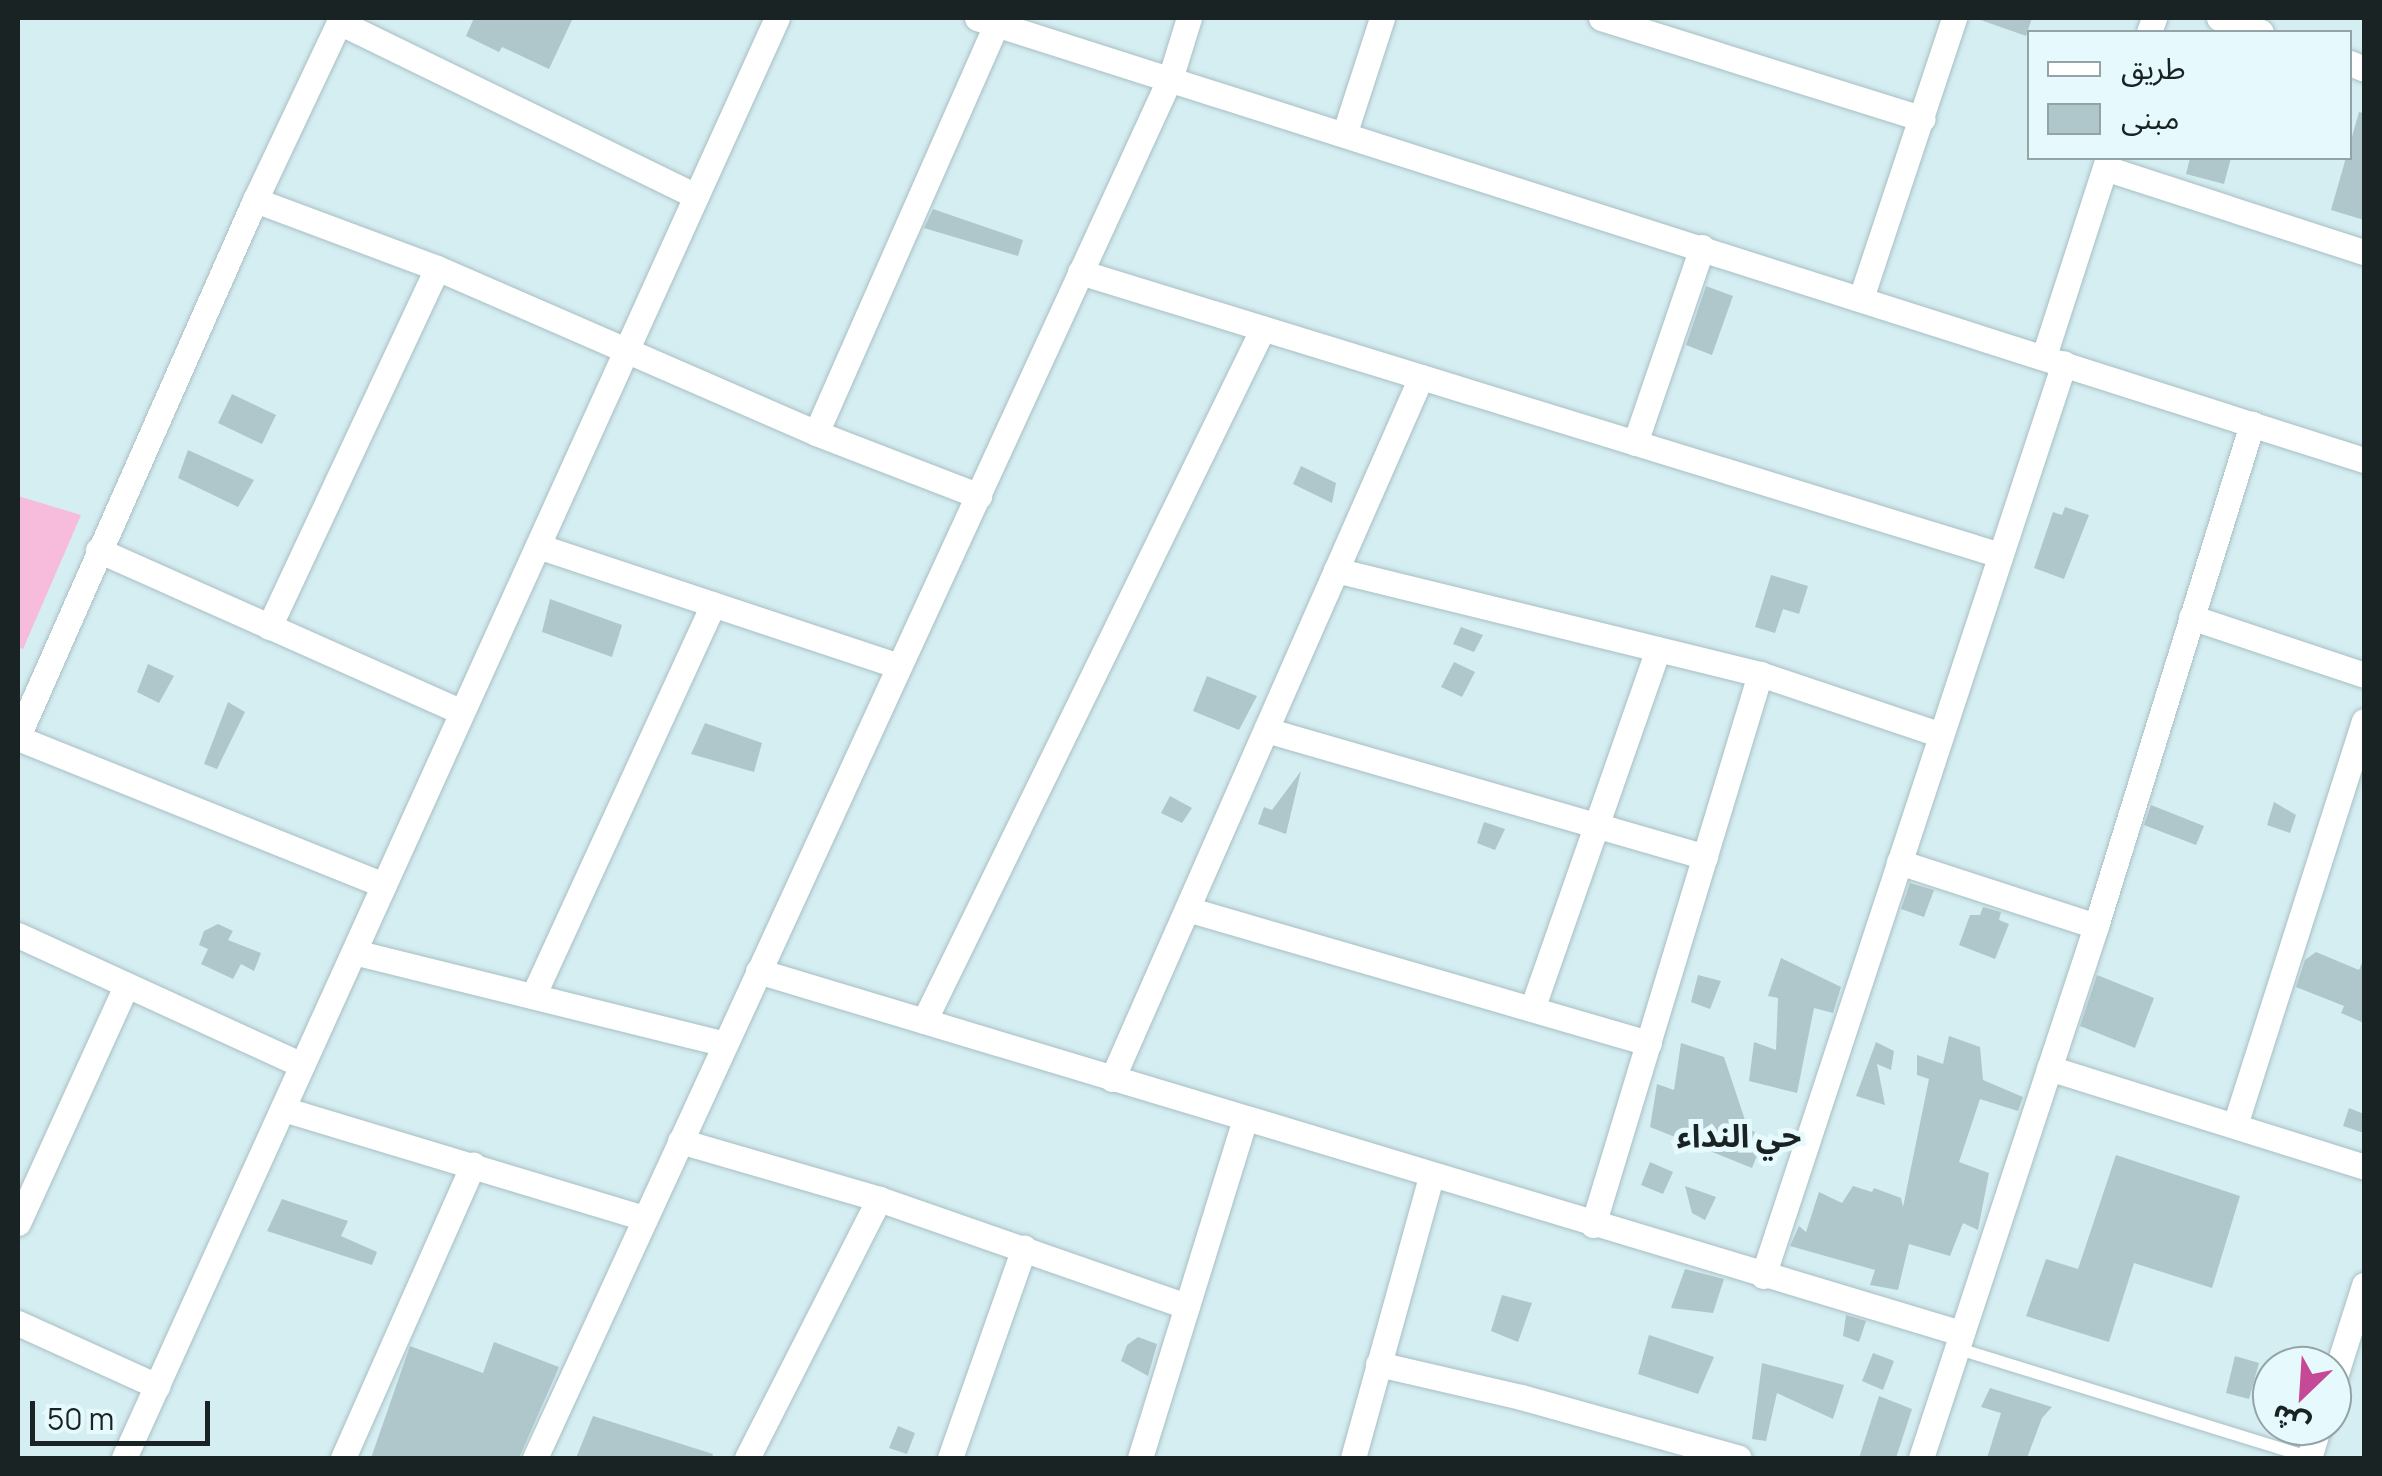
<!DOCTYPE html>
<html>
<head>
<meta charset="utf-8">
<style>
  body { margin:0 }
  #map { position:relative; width:2382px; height:1476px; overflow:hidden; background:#d5eef2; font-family:Manrope,"Noto Sans Arabic",sans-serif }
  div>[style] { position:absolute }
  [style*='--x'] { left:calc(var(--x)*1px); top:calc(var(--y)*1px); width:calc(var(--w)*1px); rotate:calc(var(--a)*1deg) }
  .green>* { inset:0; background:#f7bcdc }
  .building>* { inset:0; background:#afc7cb }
  .roads { filter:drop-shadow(0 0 2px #a8bfc3) drop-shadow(0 0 2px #a8bfc3) }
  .lane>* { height:12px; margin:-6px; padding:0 6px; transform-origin:6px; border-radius:6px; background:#fff }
  .street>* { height:25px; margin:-12.5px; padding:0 12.5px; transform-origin:12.5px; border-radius:12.5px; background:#fff }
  span { translate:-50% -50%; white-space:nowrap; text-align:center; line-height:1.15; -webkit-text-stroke:10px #e6fafd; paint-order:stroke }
  .neighbourhood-label { font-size:32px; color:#1a2324; font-weight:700 }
  .frame { position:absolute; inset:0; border:20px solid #1a2324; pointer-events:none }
  .legend { position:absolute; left:2027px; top:30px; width:325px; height:130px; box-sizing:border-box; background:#e6fafd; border:2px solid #94a4a6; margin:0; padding:12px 18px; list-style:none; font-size:30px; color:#1a2324 }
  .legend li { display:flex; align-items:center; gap:20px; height:50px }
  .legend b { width:50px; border:2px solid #94a4a6 }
  .north { position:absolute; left:2252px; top:1346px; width:100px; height:100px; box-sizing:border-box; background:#e6fafd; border:2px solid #94a4a6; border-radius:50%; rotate:205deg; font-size:28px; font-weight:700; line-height:40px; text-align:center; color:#1a2324 }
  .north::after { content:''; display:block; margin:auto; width:35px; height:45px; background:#c64998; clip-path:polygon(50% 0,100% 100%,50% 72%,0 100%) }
  .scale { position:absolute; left:30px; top:1401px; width:180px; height:45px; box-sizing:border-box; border:5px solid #1a2324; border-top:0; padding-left:12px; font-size:30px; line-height:35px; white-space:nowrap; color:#1a2324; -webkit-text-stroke:8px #e6fafd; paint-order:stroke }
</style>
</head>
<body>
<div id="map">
  <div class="green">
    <div style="clip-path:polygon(18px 496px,81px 515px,23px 649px,18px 647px)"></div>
  </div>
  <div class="building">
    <div style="clip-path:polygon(474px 18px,573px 18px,549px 69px,502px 47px,499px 52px,466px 36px)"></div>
    <div style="clip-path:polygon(1975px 18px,2032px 18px,2026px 36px)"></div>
    <div style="clip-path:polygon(2359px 112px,2364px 113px,2364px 220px,2331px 210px)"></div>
    <div style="clip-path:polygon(2190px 158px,2231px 158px,2224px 184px,2186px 174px)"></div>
    <div style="clip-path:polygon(933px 209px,1023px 240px,1018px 256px,924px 228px)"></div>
    <div style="clip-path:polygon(1706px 286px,1733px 296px,1712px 355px,1686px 345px)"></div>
    <div style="clip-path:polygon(232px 394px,276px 415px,262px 444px,218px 423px)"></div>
    <div style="clip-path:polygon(188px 450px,254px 480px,238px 507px,178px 478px)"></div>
    <div style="clip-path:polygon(1301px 466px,1336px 483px,1332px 503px,1293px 484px)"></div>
    <div style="clip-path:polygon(2065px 507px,2089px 515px,2064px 579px,2034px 568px,2053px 512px,2062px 515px)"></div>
    <div style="clip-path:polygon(1771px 575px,1808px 586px,1799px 614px,1783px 609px,1775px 633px,1755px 627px)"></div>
    <div style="clip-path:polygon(550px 599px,622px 625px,612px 657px,542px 632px)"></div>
    <div style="clip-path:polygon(1461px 627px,1483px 635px,1474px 652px,1453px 644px)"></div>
    <div style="clip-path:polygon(1454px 662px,1475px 672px,1462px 697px,1441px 687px)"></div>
    <div style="clip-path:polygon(148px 664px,174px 676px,159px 703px,137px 692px)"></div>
    <div style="clip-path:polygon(1207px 676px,1257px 696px,1239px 730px,1193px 711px)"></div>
    <div style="clip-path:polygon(228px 702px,245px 712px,217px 769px,204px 764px)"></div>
    <div style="clip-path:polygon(705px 723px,762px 743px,754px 772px,691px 754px)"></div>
    <div style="clip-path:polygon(1301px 771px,1286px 834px,1258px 824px,1264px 807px,1272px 810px)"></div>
    <div style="clip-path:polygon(1170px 796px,1192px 808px,1182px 823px,1161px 813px)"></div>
    <div style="clip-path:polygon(2274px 802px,2296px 815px,2290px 833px,2267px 825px)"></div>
    <div style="clip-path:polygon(2151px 805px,2204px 826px,2196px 845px,2144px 825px)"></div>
    <div style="clip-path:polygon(1484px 822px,1505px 829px,1495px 850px,1477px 843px)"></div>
    <div style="clip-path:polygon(1910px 883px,1934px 890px,1924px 917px,1901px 909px)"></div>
    <div style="clip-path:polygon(1983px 907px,2001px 912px,1999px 920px,2009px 924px,1995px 959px,1959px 945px,1970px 915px,1980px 915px)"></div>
    <div style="clip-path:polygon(218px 924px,233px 931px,228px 940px,261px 953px,254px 971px,241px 964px,233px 979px,201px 964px,208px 949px,199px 945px,204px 931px)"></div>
    <div style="clip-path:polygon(2316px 952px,2359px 970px,2364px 958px,2364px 1023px,2341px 1013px,2344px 1006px,2296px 987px,2305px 960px)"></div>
    <div style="clip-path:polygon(1781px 958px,1841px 987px,1833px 1013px,1814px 1008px,1797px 1093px,1749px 1081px,1754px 1042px,1776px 1050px,1778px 998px,1768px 996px)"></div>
    <div style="clip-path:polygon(1698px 975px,1721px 981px,1710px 1009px,1691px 1002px)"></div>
    <div style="clip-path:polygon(2097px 975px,2154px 998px,2135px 1048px,2080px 1026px)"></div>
    <div style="clip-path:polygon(1949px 1036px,1980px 1047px,1983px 1080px,2023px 1097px,2018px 1111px,1980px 1099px,1959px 1162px,1989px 1173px,1978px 1230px,1963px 1223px,1950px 1256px,1909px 1244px,1898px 1290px,1870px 1285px,1875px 1270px,1790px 1246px,1799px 1226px,1806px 1232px,1819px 1192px,1842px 1203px,1853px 1186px,1872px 1192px,1874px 1188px,1901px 1198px,1903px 1207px,1929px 1079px,1917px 1075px,1917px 1055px,1943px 1064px)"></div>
    <div style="clip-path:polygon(1876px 1042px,1894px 1051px,1891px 1070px,1877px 1064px,1885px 1105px,1856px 1096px)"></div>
    <div style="clip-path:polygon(1681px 1043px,1724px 1057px,1748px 1129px,1755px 1132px,1752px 1139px,1762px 1143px,1752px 1168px,1650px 1127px,1657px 1084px,1674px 1090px)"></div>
    <div style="clip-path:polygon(2349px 1108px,2364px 1114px,2364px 1133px,2343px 1126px)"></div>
    <div style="clip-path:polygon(2116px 1155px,2240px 1196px,2212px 1288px,2134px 1263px,2109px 1342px,2026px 1316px,2046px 1259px,2078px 1269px)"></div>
    <div style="clip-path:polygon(1650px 1162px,1673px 1172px,1663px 1194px,1641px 1185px)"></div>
    <div style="clip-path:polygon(1685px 1186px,1716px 1197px,1705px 1220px,1692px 1213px)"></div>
    <div style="clip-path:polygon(282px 1199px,348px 1221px,341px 1236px,377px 1252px,372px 1265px,267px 1231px)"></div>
    <div style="clip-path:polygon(1685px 1269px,1724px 1279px,1713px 1313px,1671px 1308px)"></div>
    <div style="clip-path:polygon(1502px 1295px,1532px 1303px,1518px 1342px,1491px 1331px)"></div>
    <div style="clip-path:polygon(1846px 1315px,1866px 1321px,1859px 1342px,1843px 1336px)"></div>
    <div style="clip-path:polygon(1649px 1335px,1714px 1357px,1698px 1394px,1638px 1374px)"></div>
    <div style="clip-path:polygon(1138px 1337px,1157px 1344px,1148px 1376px,1121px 1361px,1127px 1345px)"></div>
    <div style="clip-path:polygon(494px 1342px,559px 1367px,519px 1458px,371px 1458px,410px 1346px,483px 1373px)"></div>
    <div style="clip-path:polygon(1873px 1353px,1894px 1361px,1883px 1390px,1862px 1381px)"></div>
    <div style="clip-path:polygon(2235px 1356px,2259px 1363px,2249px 1399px,2226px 1393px)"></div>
    <div style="clip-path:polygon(1762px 1363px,1844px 1385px,1833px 1419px,1777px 1393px,1766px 1441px,1752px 1439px)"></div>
    <div style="clip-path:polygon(1990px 1388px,2052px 1407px,2042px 1418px,2027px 1458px,1987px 1458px,2001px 1413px,1981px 1407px)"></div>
    <div style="clip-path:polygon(1879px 1396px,1912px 1409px,1896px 1458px,1859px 1458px)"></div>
    <div style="clip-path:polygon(593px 1416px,713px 1454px,712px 1458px,576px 1458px)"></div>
    <div style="clip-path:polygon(898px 1426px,915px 1433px,907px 1454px,889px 1448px)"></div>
  </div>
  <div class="roads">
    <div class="lane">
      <div style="--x:1956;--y:1348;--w:369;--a:17.2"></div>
    </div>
    <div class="street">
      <div style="--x:977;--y:18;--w:1456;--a:17.68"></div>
      <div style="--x:1601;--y:18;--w:337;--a:17.4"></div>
      <div style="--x:2219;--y:18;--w:44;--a:18.4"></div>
      <div style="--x:339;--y:22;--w:397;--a:26"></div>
      <div style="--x:2149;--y:32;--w:15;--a:-70"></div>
      <div style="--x:2350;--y:63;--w:15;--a:23"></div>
      <div style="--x:1345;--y:132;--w:120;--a:-72"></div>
      <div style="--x:2105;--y:168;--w:272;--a:18"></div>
      <div style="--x:255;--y:200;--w:194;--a:20.5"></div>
      <div style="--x:437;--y:268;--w:413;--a:23.5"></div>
      <div style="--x:816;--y:433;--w:175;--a:21.1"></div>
      <div style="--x:1080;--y:272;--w:963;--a:17.1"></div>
      <div style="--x:1861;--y:298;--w:295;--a:-71.6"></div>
      <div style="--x:2044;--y:356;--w:208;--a:-72.1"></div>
      <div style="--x:816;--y:433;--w:448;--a:-66.2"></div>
      <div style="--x:1635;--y:443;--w:207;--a:-71.1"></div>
      <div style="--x:538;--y:546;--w:380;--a:18.4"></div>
      <div style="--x:98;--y:550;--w:398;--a:24"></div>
      <div style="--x:1336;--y:570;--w:437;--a:13.8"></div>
      <div style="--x:1760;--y:674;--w:191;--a:18.6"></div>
      <div style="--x:2191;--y:617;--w:182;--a:18.5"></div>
      <div style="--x:269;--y:627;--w:396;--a:-64.9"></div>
      <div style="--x:1266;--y:730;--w:457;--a:16.1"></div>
      <div style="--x:18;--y:736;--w:586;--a:-66.15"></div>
      <div style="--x:255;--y:200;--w:201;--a:-64.7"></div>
      <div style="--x:18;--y:738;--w:394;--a:21.9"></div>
      <div style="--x:1899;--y:862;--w:207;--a:18"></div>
      <div style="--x:1187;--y:909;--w:481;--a:16.2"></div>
      <div style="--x:18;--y:935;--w:312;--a:24.6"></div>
      <div style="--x:354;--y:952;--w:382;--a:13.9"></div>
      <div style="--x:758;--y:971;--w:1256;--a:16.75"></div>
      <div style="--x:533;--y:996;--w:431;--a:-65.3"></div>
      <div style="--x:1532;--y:1009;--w:381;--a:-70.7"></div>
      <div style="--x:924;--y:1021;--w:771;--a:-63.93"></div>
      <div style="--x:2049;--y:1068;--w:330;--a:17.4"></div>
      <div style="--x:1112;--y:1079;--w:767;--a:-66.24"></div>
      <div style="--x:283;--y:1109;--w:378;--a:16.8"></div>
      <div style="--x:2235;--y:1125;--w:424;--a:-72.3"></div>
      <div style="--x:680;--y:1141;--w:207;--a:16.2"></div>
      <div style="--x:879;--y:1199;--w:326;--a:19.2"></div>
      <div style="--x:18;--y:1223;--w:260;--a:-65.5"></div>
      <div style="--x:1593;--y:1225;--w:576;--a:-73.14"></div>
      <div style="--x:1763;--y:1276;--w:961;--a:-71.75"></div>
      <div style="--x:18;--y:1323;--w:153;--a:24.4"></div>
      <div style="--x:1378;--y:1364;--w:147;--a:13"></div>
      <div style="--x:1521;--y:1397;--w:226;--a:15.6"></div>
      <div style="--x:2332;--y:1386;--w:106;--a:-72.4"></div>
      <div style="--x:124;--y:1458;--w:1581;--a:-65.61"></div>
      <div style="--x:343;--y:1458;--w:321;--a:-66.1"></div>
      <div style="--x:535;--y:1458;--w:1521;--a:-65.29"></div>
      <div style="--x:1171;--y:76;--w:61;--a:-72.8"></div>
      <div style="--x:747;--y:1458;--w:291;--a:-63"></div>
      <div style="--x:950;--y:1458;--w:223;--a:-70.6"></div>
      <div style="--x:1140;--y:1458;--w:355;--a:-72.8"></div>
      <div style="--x:1353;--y:1458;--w:293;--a:-74.5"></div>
      <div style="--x:1921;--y:1458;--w:560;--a:-71.79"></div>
      <div style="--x:2096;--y:926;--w:526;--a:-72.74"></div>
      <div style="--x:2309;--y:1458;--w:34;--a:-73"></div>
    </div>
  </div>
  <div class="neighbourhood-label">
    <span style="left:1739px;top:1135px">حي النداء</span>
  </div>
  <div class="frame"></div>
  <ul class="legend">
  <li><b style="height:12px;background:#fff"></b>طريق</li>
  <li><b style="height:28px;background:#afc7cb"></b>مبنى</li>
  </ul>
  <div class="north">ش</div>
  <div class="scale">50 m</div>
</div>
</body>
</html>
